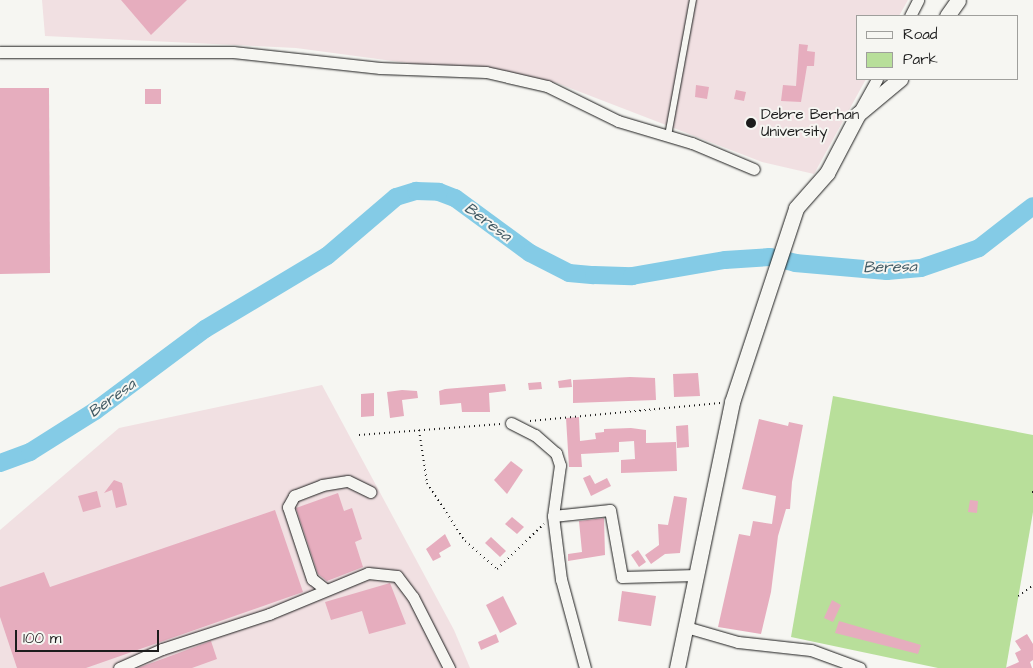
<!DOCTYPE html>
<html>
<head>
<meta charset="utf-8">
<style>
  body { margin:0 }
  #map { position:relative; width:1033px; height:668px; overflow:hidden; background:#f6f6f2; font-family:"Architects Daughter",sans-serif }
  div>[style] { position:absolute }
  [style*='--x'] { left:calc(var(--x)*1px); top:calc(var(--y)*1px); width:calc(var(--w)*1px); rotate:calc(var(--a)*1deg) }
  .built>* { inset:0; background:#f1e0e2 }
  .green>* { inset:0; background:#b8df9a }
  .river>* { height:18px; margin:-9px; padding:0 9px; transform-origin:9px; border-radius:9px; background:#84cbe6 }
  .building>* { inset:0; background:#e6adbe }
  .path>* { height:2px; margin-top:-1px; transform-origin:0; background:repeating-linear-gradient(90deg,#1c1c1c 0 1px,transparent 0 5px) }
  .roads { filter:drop-shadow(0 0 1px #1c1c1c) drop-shadow(0 0 1px #1c1c1c) }
  .service>* { height:5.5px; margin:-2.75px; padding:0 2.75px; transform-origin:2.75px; border-radius:2.75px; background:#f6f6f2 }
  .minor>* { height:11px; margin:-5.5px; padding:0 5.5px; transform-origin:5.5px; border-radius:5.5px; background:#f6f6f2 }
  .secondary>* { height:15px; margin:-7.5px; padding:0 7.5px; transform-origin:7.5px; border-radius:7.5px; background:#f6f6f2 }
  .dots>* { width:14px; height:14px; translate:-50% -50%; box-sizing:border-box; border:2px solid #f6f6f2; border-radius:50% }
  span { translate:-50% -50%; white-space:nowrap; text-align:center; line-height:1.15; -webkit-text-stroke:4px #f6f6f2; paint-order:stroke }
  .poi-label { font-size:15px; color:#1c1c1c }
  .left { translate:0 -50%; text-align:left }
  .water-label { font-size:16px; color:#405963; font-style:italic }
  .legend { position:absolute; left:856px; top:15px; width:162px; height:65px; box-sizing:border-box; background:#f6f6f2; border:1px solid #9f9f9c; margin:0; padding:6px 9px; list-style:none; font-size:15px; color:#1c1c1c }
  .legend li { display:flex; align-items:center; gap:10px; height:25px }
  .legend b { width:25px; border:1px solid #9f9f9c }
  .scale { position:absolute; left:15px; top:630px; width:144px; height:22px; box-sizing:border-box; border:2px solid #1c1c1c; border-top:0; padding-left:6px; font-size:15px; line-height:18px; white-space:nowrap; color:#1c1c1c; -webkit-text-stroke:4px #f6f6f2; paint-order:stroke }
</style>
</head>
<body>
<div id="map">
  <div class="built">
    <div style="clip-path:polygon(42px 0,908px 0,899px 16px,857px 16px,857px 79px,866px 79px,814px 174px,762px 162px,557px 83px,296px 48px,45px 36px)"></div>
    <div style="clip-path:polygon(322px 385px,454px 630px,470px 668px,0 668px,0 530px,119px 428px)"></div>
  </div>
  <div class="green">
    <div style="clip-path:polygon(833px 396px,1033px 435px,1033px 512px,1006px 668px,938px 668px,791px 637px)"></div>
  </div>
  <div class="river">
    <div style="--x:0;--y:463;--w:32;--a:-20"></div>
    <div style="--x:30;--y:452;--w:77;--a:-32.2"></div>
    <div style="--x:95;--y:411;--w:137;--a:-36.7"></div>
    <div style="--x:205;--y:329;--w:142;--a:-30.9"></div>
    <div style="--x:327;--y:256;--w:91;--a:-40.5"></div>
    <div style="--x:396;--y:197;--w:21;--a:-17"></div>
    <div style="--x:416;--y:191;--w:23;--a:2"></div>
    <div style="--x:439;--y:192;--w:17;--a:21"></div>
    <div style="--x:455;--y:198;--w:93;--a:36.3"></div>
    <div style="--x:530;--y:253;--w:44;--a:27.1"></div>
    <div style="--x:569;--y:273;--w:25;--a:5"></div>
    <div style="--x:594;--y:275;--w:38;--a:2"></div>
    <div style="--x:632;--y:276;--w:94;--a:-9.8"></div>
    <div style="--x:725;--y:260;--w:45;--a:-3.8"></div>
    <div style="--x:770;--y:257;--w:26;--a:13"></div>
    <div style="--x:795;--y:263;--w:92;--a:5"></div>
    <div style="--x:887;--y:271;--w:34;--a:-5"></div>
    <div style="--x:921;--y:268;--w:61;--a:-19"></div>
    <div style="--x:979;--y:248;--w:68;--a:-37.9"></div>
  </div>
  <div class="building">
    <div style="clip-path:polygon(121px 0,187px 0,151px 35px)"></div>
    <div style="clip-path:polygon(799px 44px,808px 45px,807px 51px,815px 52px,814px 66px,807px 66px,801px 102px,781px 101px,783px 85px,796px 86px)"></div>
    <div style="clip-path:polygon(696px 85px,709px 87px,707px 99px,695px 97px)"></div>
    <div style="clip-path:polygon(0 88px,49px 88px,50px 273px,0 274px)"></div>
    <div style="clip-path:polygon(145px 89px,161px 89px,161px 104px,145px 104px)"></div>
    <div style="clip-path:polygon(736px 90px,746px 92px,744px 101px,734px 99px)"></div>
    <div style="clip-path:polygon(698px 373px,700px 396px,674px 397px,673px 374px)"></div>
    <div style="clip-path:polygon(630px 377px,655px 378px,656px 400px,573px 403px,573px 380px)"></div>
    <div style="clip-path:polygon(571px 379px,572px 387px,559px 388px,558px 381px)"></div>
    <div style="clip-path:polygon(541px 382px,542px 389px,529px 390px,528px 383px)"></div>
    <div style="clip-path:polygon(505px 384px,506px 391px,489px 393px,490px 412px,462px 412px,461px 403px,440px 405px,439px 391px,445px 389px)"></div>
    <div style="clip-path:polygon(402px 390px,417px 391px,418px 398px,402px 400px,404px 416px,390px 418px,387px 392px)"></div>
    <div style="clip-path:polygon(374px 393px,374px 416px,361px 417px,361px 394px)"></div>
    <div style="clip-path:polygon(579px 417px,580px 441px,596px 439px,595px 433px,604px 432px,604px 429px,631px 428px,646px 430px,646px 443px,676px 442px,677px 471px,621px 473px,621px 460px,635px 459px,634px 441px,619px 442px,619px 452px,581px 454px,582px 467px,569px 467px,566px 418px)"></div>
    <div style="clip-path:polygon(759px 419px,788px 426px,789px 422px,803px 425px,792px 482px,790px 509px,786px 509px,778px 536px,771px 592px,761px 634px,718px 627px,739px 534px,750px 536px,753px 521px,772px 524px,776px 496px,742px 489px)"></div>
    <div style="clip-path:polygon(688px 425px,689px 447px,677px 448px,676px 426px)"></div>
    <div style="clip-path:polygon(511px 461px,523px 470px,507px 494px,494px 480px)"></div>
    <div style="clip-path:polygon(590px 475px,595px 484px,607px 478px,611px 486px,591px 496px,583px 478px)"></div>
    <div style="clip-path:polygon(114px 480px,122px 483px,127px 505px,116px 508px,112px 490px,104px 493px)"></div>
    <div style="clip-path:polygon(97px 491px,101px 507px,83px 512px,78px 496px)"></div>
    <div style="clip-path:polygon(338px 493px,344px 511px,352px 508px,362px 539px,355px 542px,363px 567px,327px 581px,318px 574px,296px 508px)"></div>
    <div style="clip-path:polygon(674px 496px,687px 498px,680px 553px,665px 554px,651px 564px,645px 555px,659px 545px,658px 524px,668px 525px)"></div>
    <div style="clip-path:polygon(970px 500px,978px 501px,977px 513px,968px 512px)"></div>
    <div style="clip-path:polygon(275px 510px,303px 592px,86px 668px,17px 668px,0 617px,0 587px,44px 572px,50px 587px)"></div>
    <div style="clip-path:polygon(512px 517px,524px 527px,517px 534px,505px 524px)"></div>
    <div style="clip-path:polygon(604px 518px,605px 555px,568px 561px,568px 554px,582px 552px,579px 521px)"></div>
    <div style="clip-path:polygon(445px 534px,451px 546px,439px 553px,441px 557px,433px 561px,426px 549px)"></div>
    <div style="clip-path:polygon(491px 537px,506px 551px,500px 557px,485px 543px)"></div>
    <div style="clip-path:polygon(638px 550px,646px 562px,639px 567px,631px 555px)"></div>
    <div style="clip-path:polygon(390px 583px,406px 624px,369px 634px,362px 611px,331px 620px,325px 602px)"></div>
    <div style="clip-path:polygon(622px 591px,656px 596px,651px 626px,618px 621px)"></div>
    <div style="clip-path:polygon(503px 596px,517px 624px,500px 633px,486px 605px)"></div>
    <div style="clip-path:polygon(832px 600px,841px 605px,833px 622px,824px 618px)"></div>
    <div style="clip-path:polygon(839px 621px,921px 645px,918px 654px,835px 633px)"></div>
    <div style="clip-path:polygon(496px 634px,499px 642px,481px 650px,478px 642px)"></div>
    <div style="clip-path:polygon(1027px 634px,1033px 644px,1033px 660px,1030px 662px,1032px 668px,1005px 668px,1019px 662px,1015px 653px,1021px 650px,1015px 641px)"></div>
    <div style="clip-path:polygon(211px 641px,217px 659px,192px 668px,138px 668px)"></div>
  </div>
  <div class="path">
    <div style="--x:530;--y:421;--w:191;--a:-5.4"></div>
    <div style="--x:419;--y:430;--w:54;--a:81.4"></div>
    <div style="--x:427;--y:483;--w:69;--a:56.8"></div>
    <div style="--x:465;--y:541;--w:43;--a:41.2"></div>
    <div style="--x:497;--y:569;--w:65;--a:-43.8"></div>
    <div style="--x:359;--y:435;--w:142;--a:-4.4"></div>
    <div style="--x:1032;--y:492;--w:1;--a:0"></div>
    <div style="--x:1018;--y:596;--w:19;--a:-36"></div>
  </div>
  <div class="roads">
    <div class="service">
      <div style="--x:668;--y:136;--w:138;--a:-79.6"></div>
    </div>
    <div class="minor">
      <div style="--x:910;--y:16;--w:18;--a:-63"></div>
      <div style="--x:0;--y:52;--w:233;--a:0"></div>
      <div style="--x:233;--y:52;--w:148;--a:6.2"></div>
      <div style="--x:380;--y:68;--w:106;--a:2.2"></div>
      <div style="--x:486;--y:72;--w:63;--a:12.9"></div>
      <div style="--x:547;--y:86;--w:79;--a:26.2"></div>
      <div style="--x:618;--y:121;--w:77;--a:16.6"></div>
      <div style="--x:692;--y:143;--w:67;--a:22.8"></div>
      <div style="--x:861;--y:108;--w:33;--a:-61"></div>
      <div style="--x:511;--y:423;--w:27;--a:27"></div>
      <div style="--x:535;--y:435;--w:28;--a:41"></div>
      <div style="--x:556;--y:453;--w:13;--a:72"></div>
      <div style="--x:560;--y:465;--w:51;--a:97.8"></div>
      <div style="--x:553;--y:516;--w:64;--a:82.8"></div>
      <div style="--x:561;--y:579;--w:92;--a:74.9"></div>
      <div style="--x:553;--y:516;--w:57;--a:-6"></div>
      <div style="--x:610;--y:510;--w:68;--a:79.8"></div>
      <div style="--x:622;--y:577;--w:74;--a:-1.5"></div>
      <div style="--x:325;--y:589;--w:16;--a:-142"></div>
      <div style="--x:312;--y:579;--w:76;--a:-108.4"></div>
      <div style="--x:288;--y:507;--w:13;--a:-61"></div>
      <div style="--x:294;--y:496;--w:30;--a:-21"></div>
      <div style="--x:322;--y:485;--w:26;--a:-9"></div>
      <div style="--x:348;--y:481;--w:25;--a:26"></div>
      <div style="--x:686;--y:627;--w:54;--a:16.1"></div>
      <div style="--x:738;--y:642;--w:73;--a:6.3"></div>
      <div style="--x:811;--y:650;--w:52;--a:20.2"></div>
      <div style="--x:119;--y:668;--w:47;--a:-23.8"></div>
      <div style="--x:162;--y:649;--w:113;--a:-18.1"></div>
      <div style="--x:269;--y:614;--w:107;--a:-22.5"></div>
      <div style="--x:368;--y:573;--w:29;--a:6"></div>
      <div style="--x:397;--y:576;--w:26;--a:53"></div>
      <div style="--x:413;--y:597;--w:80;--a:63.1"></div>
    </div>
    <div class="secondary">
      <div style="--x:947;--y:16;--w:19;--a:-55"></div>
      <div style="--x:677;--y:668;--w:272;--a:-78.3"></div>
      <div style="--x:732;--y:402;--w:204;--a:-71.7"></div>
      <div style="--x:796;--y:208;--w:47;--a:-48.5"></div>
      <div style="--x:827;--y:173;--w:67;--a:-62.3"></div>
      <div style="--x:858;--y:114;--w:55;--a:-39.8"></div>
    </div>
  </div>
  <div class="dots">
    <div style="left:751px;top:123px;background:#1c1c1c"></div>
  </div>
  <div class="poi-label">
    <span class="left" style="left:761px;top:123px">Debre Berhan<br>University</span>
  </div>
  <div class="water-label">
    <span style="left:488px;top:222px;rotate:36deg">Beresa</span>
    <span style="left:890px;top:267px;rotate:-1deg">Beresa</span>
    <span style="left:112px;top:398px;rotate:-36deg">Beresa</span>
  </div>
  <ul class="legend">
  <li><b style="height:6px;background:#f6f6f2"></b>Road</li>
  <li><b style="height:14px;background:#b8df9a"></b>Park</li>
  </ul>
  <div class="scale">100 m</div>
</div>
</body>
</html>
